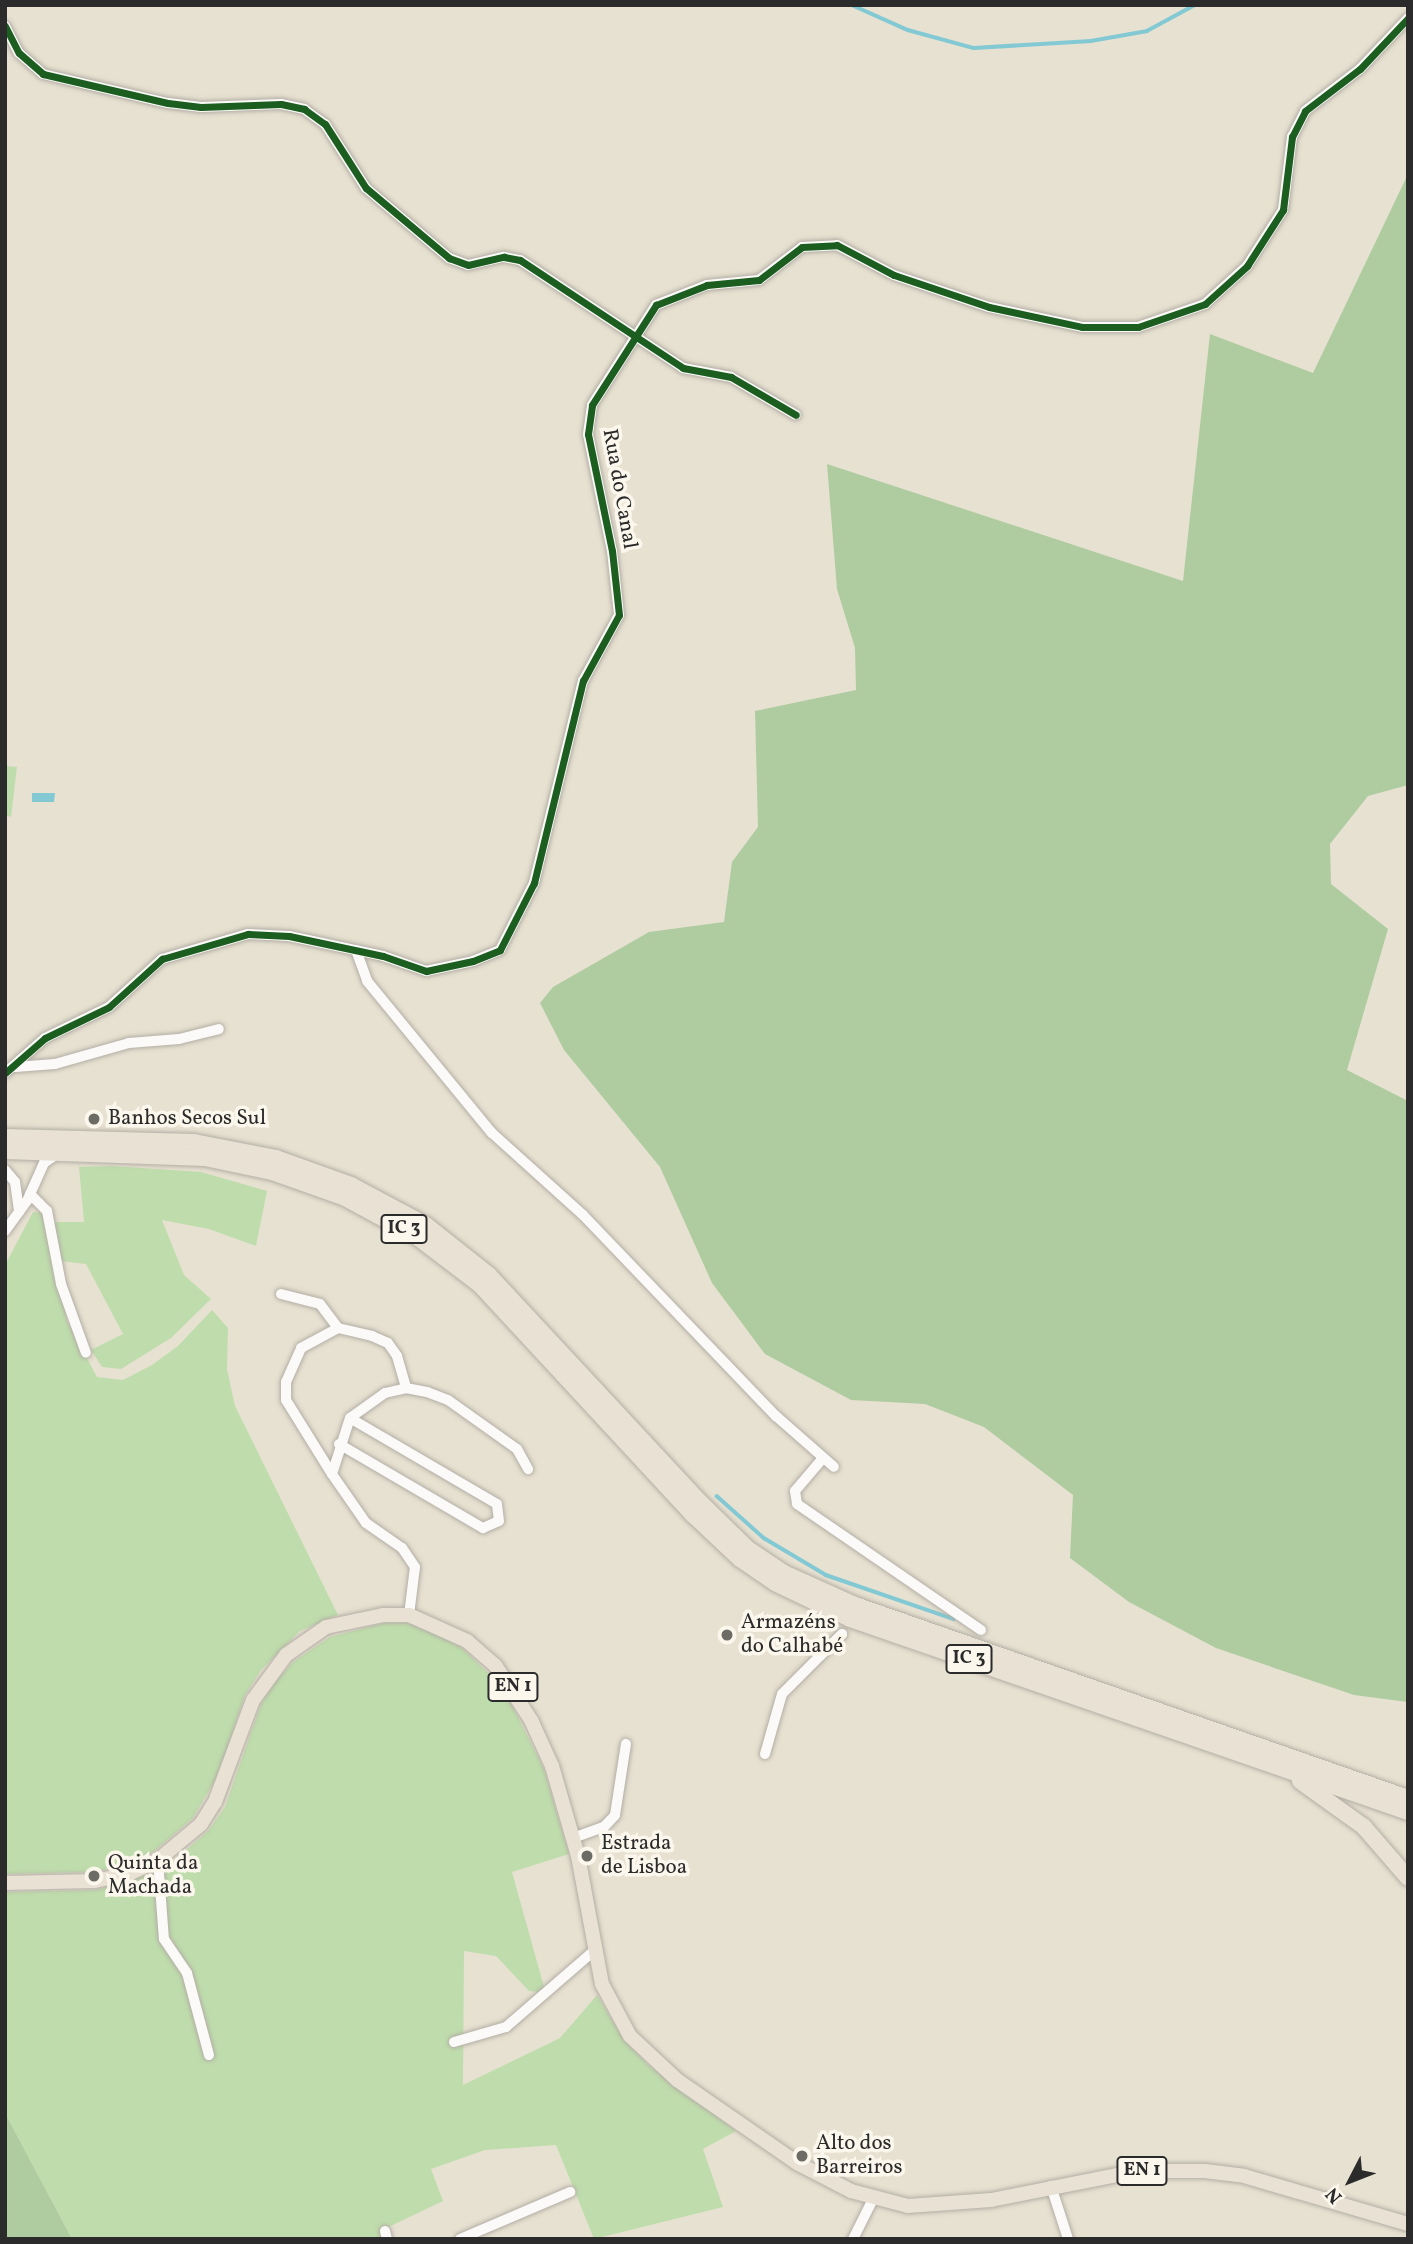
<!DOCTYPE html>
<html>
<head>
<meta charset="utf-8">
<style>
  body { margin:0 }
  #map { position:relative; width:1413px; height:2244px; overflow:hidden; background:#e7e1d1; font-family:Vollkorn,serif }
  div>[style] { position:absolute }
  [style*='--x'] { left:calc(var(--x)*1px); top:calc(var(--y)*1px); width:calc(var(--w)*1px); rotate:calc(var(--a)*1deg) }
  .green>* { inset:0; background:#bfddac }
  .forest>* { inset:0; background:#aecca0 }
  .water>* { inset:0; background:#82c9d4 }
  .stream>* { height:3.5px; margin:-1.75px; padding:0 1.75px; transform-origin:1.75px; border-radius:1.75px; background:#82c9d4 }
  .roads { filter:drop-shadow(0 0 2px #b3aea5) drop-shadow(0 0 2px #b3aea5) }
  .minor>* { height:10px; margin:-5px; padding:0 5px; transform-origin:5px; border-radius:5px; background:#fbfaf8 }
  .major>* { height:14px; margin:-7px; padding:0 7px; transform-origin:7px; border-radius:7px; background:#e8e1d4 }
  .highway>* { height:16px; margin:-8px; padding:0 8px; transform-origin:8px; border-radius:8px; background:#e8e1d4 }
  .cycleway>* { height:7px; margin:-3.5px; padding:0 3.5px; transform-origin:3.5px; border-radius:3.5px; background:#1b5e20 }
  .dots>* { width:19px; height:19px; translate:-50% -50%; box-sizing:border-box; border:4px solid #fbf7ec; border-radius:50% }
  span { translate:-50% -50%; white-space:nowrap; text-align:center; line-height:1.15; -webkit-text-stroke:7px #fbf7ec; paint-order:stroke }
  .shield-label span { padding:2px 5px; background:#fbf7ec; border:2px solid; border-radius:5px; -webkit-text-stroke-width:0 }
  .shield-label { font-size:19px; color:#2b2b2b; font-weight:700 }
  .street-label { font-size:21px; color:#2b2b2b }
  .poi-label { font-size:21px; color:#2b2b2b }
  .left { translate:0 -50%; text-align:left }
  .frame { position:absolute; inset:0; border:7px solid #2b2b2b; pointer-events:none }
  .north { position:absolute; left:1315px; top:2146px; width:70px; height:70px; -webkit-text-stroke:5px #fbf7ec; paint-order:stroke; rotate:228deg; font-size:19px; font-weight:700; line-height:28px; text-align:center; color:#2b2b2b }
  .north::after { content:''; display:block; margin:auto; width:24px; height:32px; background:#2b2b2b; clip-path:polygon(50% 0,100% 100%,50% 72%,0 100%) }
</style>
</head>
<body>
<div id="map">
  <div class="green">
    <div style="clip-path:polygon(5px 766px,17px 767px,11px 817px,5px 815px)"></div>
    <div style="clip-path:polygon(111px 1166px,201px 1172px,267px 1191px,256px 1246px,209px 1229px,162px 1220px,184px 1275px,211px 1299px,171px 1338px,121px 1369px,102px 1367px,91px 1350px,123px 1334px,86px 1264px,61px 1261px,54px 1222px,84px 1222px,79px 1167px)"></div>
    <div style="clip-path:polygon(33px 1212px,44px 1213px,67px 1321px,97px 1377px,123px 1380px,152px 1365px,178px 1346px,212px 1310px,228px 1328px,227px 1369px,235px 1406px,338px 1615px,300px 1631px,261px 1670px,245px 1695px,218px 1775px,193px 1818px,153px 1852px,126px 1865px,93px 1872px,5px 1874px,5px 1265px)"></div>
    <div style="clip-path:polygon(384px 1623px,408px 1623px,434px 1633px,462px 1648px,503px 1687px,544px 1769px,569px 1854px,512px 1872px,544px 1987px,538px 1992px,529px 1991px,496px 1956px,464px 1951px,463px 2085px,560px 2038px,597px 1995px,624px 2040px,647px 2064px,736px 2131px,703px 2149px,723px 2207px,594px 2239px,556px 2145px,485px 2150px,431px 2169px,443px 2201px,380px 2231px,381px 2239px,72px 2239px,5px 2113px,5px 1892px,96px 1890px,165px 1869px,209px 1830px,225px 1807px,261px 1704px,276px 1681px,293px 1662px,330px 1637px)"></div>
  </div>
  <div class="forest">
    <div style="clip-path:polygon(1408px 174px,1408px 785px,1368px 796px,1330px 844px,1331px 884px,1388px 929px,1347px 1070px,1408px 1101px,1408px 1702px,1354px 1695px,1216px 1648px,1129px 1602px,1070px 1558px,1073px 1495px,984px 1427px,925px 1404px,851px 1400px,765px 1354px,712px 1283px,660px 1167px,564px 1050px,540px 1003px,553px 987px,649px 932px,724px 922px,732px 862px,758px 827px,755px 711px,856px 690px,855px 648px,837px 589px,827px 464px,1183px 581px,1210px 334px,1313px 373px)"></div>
    <div style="clip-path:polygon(5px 2113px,72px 2239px,5px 2239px)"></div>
  </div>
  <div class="water">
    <div style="clip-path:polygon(32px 793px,55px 793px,54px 802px,32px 802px)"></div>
  </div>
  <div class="stream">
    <div style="--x:852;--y:5;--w:61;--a:24.1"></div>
    <div style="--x:908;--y:30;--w:68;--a:15.3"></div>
    <div style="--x:974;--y:48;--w:117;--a:-3.4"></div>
    <div style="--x:1091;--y:41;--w:57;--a:-10.1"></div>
    <div style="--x:1147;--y:31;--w:55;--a:-28.4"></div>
    <div style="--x:717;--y:1496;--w:63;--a:41.8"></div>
    <div style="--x:764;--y:1538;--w:72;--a:30.8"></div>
    <div style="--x:826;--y:1575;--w:135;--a:19"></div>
  </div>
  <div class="roads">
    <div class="minor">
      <div style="--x:5;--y:26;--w:30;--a:63"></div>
      <div style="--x:19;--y:53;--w:32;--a:41"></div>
      <div style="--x:43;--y:74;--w:128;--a:13.1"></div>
      <div style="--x:168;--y:103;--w:33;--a:7"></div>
      <div style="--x:201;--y:107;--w:80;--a:-2.1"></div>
      <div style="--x:281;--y:104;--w:24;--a:12"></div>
      <div style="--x:304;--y:109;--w:26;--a:36"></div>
      <div style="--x:325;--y:124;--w:76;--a:57.4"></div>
      <div style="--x:366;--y:188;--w:109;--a:40.1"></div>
      <div style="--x:449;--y:258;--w:20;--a:20"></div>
      <div style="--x:468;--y:265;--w:37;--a:-13"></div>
      <div style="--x:504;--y:257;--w:16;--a:11"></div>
      <div style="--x:520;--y:260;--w:196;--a:33.5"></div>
      <div style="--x:683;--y:368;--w:49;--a:10.6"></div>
      <div style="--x:731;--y:377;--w:75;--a:30.3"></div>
      <div style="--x:356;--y:950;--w:33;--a:70"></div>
      <div style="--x:367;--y:981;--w:197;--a:50.6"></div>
      <div style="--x:492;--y:1133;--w:122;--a:42"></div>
      <div style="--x:583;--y:1215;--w:279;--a:46.2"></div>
      <div style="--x:776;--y:1416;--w:77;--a:41.3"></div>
      <div style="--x:15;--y:1067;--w:40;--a:-4.3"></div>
      <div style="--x:55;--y:1064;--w:77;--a:-15.8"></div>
      <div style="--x:129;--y:1043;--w:50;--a:-4.6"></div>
      <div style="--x:179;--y:1039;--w:41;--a:-14"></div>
      <div style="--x:5;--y:1073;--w:53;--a:-41.2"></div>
      <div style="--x:45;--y:1038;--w:71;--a:-25.8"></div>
      <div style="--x:109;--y:1007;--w:72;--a:-42.2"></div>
      <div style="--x:162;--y:959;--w:90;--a:-16.2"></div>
      <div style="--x:248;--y:934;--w:41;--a:2.8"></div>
      <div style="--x:289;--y:936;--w:96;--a:12"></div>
      <div style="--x:383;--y:956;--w:46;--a:19.2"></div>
      <div style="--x:426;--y:971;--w:48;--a:-12"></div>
      <div style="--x:473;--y:961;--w:29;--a:-22"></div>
      <div style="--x:500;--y:950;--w:75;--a:-63.1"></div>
      <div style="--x:534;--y:883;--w:208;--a:-76.4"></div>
      <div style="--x:583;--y:681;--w:75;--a:-61.4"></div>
      <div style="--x:619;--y:615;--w:64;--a:-96.2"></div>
      <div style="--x:612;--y:551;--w:119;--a:-101.6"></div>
      <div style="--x:588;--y:434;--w:29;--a:-82"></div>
      <div style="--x:592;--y:405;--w:119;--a:-57.4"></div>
      <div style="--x:656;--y:305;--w:55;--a:-21.4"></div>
      <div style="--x:707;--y:285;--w:52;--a:-5.5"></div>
      <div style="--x:759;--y:280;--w:54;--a:-37.5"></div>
      <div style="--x:802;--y:247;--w:35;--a:-3"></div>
      <div style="--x:837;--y:245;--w:64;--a:27.8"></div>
      <div style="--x:894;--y:275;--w:100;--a:18.6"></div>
      <div style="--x:989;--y:307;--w:95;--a:12.1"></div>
      <div style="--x:1082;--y:327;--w:56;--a:0"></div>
      <div style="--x:1138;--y:327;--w:71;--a:-18.9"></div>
      <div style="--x:1205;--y:304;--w:57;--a:-42.1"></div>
      <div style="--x:1247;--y:266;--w:67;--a:-57.3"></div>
      <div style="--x:1283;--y:210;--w:74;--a:-83"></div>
      <div style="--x:1292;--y:137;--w:29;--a:-63"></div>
      <div style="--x:1305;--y:111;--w:69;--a:-37.4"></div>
      <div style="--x:1360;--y:69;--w:70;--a:-46.7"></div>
      <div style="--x:5;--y:1170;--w:16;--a:50"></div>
      <div style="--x:15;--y:1182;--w:30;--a:82"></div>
      <div style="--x:30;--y:1194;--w:24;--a:45"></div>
      <div style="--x:47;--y:1211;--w:74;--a:79.1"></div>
      <div style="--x:61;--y:1284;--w:73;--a:70.1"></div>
      <div style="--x:5;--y:1231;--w:37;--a:-54"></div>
      <div style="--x:27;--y:1201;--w:42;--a:-65.9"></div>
      <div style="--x:44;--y:1163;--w:16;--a:-35"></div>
      <div style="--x:281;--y:1294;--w:40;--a:14.4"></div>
      <div style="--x:320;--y:1304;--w:30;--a:53"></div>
      <div style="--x:339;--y:1444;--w:167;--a:30.3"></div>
      <div style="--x:483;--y:1528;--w:17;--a:-24"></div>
      <div style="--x:499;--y:1521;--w:17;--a:-97"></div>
      <div style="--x:497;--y:1504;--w:170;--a:-149.7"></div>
      <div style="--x:823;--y:1458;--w:43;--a:130.3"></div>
      <div style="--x:795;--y:1491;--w:13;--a:81"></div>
      <div style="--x:797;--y:1504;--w:223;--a:34.4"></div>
      <div style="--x:332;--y:1474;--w:87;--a:-121.9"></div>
      <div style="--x:286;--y:1400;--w:18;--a:-90"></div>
      <div style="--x:286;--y:1382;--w:37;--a:-66"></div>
      <div style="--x:301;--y:1348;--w:42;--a:-28.4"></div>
      <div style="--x:338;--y:1328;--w:35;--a:13"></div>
      <div style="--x:372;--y:1336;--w:17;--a:24"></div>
      <div style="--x:388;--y:1343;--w:16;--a:55"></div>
      <div style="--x:397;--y:1356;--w:33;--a:74"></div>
      <div style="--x:409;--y:1615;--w:48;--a:-82.9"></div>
      <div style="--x:415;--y:1567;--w:23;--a:-124"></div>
      <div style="--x:402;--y:1548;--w:44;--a:-145.2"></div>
      <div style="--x:366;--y:1523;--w:60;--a:-124.8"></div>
      <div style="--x:332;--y:1474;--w:59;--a:-72.2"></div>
      <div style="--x:350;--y:1418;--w:43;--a:-35.5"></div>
      <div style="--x:385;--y:1393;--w:22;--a:-13"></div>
      <div style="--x:406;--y:1388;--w:21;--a:11"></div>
      <div style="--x:427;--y:1392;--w:22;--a:21"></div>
      <div style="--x:448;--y:1400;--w:85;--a:35.4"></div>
      <div style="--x:517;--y:1449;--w:23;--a:61"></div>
      <div style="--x:765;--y:1754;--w:62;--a:-74.2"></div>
      <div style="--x:782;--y:1694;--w:85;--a:-45"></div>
      <div style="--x:573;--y:1838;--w:33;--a:-20"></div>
      <div style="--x:604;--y:1827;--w:16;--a:-47"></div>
      <div style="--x:615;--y:1815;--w:72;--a:-81.2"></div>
      <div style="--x:158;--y:1860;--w:79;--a:85.7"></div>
      <div style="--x:164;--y:1939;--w:41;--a:55.9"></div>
      <div style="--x:187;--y:1973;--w:85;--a:75"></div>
      <div style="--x:454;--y:2042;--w:54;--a:-16.1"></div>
      <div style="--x:506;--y:2027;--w:118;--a:-40.9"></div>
      <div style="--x:1051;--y:2186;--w:56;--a:72.2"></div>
      <div style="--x:385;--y:2231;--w:8;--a:76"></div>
      <div style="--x:460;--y:2239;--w:120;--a:-23.1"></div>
      <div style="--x:853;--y:2239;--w:47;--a:-63.4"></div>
    </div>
    <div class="major">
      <div style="--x:5;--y:1883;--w:90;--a:-1.3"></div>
      <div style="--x:95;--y:1881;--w:35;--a:-12"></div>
      <div style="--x:129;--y:1874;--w:32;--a:-26"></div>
      <div style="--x:158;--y:1860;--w:56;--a:-39.9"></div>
      <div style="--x:201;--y:1824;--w:26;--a:-58"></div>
      <div style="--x:215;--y:1802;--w:109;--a:-69.6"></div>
      <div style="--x:253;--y:1700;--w:56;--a:-53.7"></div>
      <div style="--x:286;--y:1655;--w:49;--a:-35"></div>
      <div style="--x:326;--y:1627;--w:58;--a:-11.9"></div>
      <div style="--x:383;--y:1615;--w:26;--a:0"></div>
      <div style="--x:409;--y:1615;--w:64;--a:24.1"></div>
      <div style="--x:467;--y:1641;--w:37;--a:41"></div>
      <div style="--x:495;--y:1665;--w:66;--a:56.8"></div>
      <div style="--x:531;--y:1720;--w:51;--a:65.5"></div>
      <div style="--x:552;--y:1766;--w:94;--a:73.9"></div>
      <div style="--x:578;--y:1856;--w:130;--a:79.4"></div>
      <div style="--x:602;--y:1984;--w:59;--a:61.7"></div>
      <div style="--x:630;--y:2036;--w:64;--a:43.1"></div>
      <div style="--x:677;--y:2080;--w:146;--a:34.7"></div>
      <div style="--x:797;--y:2163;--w:61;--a:27.4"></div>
      <div style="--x:851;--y:2191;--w:59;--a:14.7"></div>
      <div style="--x:908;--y:2206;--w:83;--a:-4.1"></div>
      <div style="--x:991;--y:2200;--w:150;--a:-11.2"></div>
      <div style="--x:1138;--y:2171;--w:67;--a:0"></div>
      <div style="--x:1205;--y:2171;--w:39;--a:7"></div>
      <div style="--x:1244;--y:2176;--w:171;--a:16.3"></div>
    </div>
    <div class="highway">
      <div style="--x:5;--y:1137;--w:189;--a:1.5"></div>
      <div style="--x:194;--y:1142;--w:84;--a:11"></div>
      <div style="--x:276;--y:1158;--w:80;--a:19.8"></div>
      <div style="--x:351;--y:1185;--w:85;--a:28.1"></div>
      <div style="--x:426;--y:1225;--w:80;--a:38.4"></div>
      <div style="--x:489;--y:1275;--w:313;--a:47.1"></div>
      <div style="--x:702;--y:1504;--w:64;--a:44.4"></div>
      <div style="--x:748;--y:1549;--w:43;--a:33.7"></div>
      <div style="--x:784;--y:1573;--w:78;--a:24.3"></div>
      <div style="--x:855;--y:1605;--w:586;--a:19.24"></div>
      <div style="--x:5;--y:1151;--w:200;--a:2"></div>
      <div style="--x:205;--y:1158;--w:68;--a:11.8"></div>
      <div style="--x:272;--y:1172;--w:77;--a:19.6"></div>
      <div style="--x:345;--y:1198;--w:82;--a:28.4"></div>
      <div style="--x:417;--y:1237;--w:79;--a:37.3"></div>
      <div style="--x:480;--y:1285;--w:312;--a:47.2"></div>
      <div style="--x:692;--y:1514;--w:66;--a:43.2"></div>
      <div style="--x:740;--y:1559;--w:42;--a:34.4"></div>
      <div style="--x:775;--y:1583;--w:83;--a:25.6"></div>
      <div style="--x:850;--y:1619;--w:590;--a:19.08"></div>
      <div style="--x:1300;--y:1781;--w:79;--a:35.7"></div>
      <div style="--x:1364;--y:1827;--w:67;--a:49.2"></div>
    </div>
  </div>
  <div class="cycleway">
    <div style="--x:5;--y:26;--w:30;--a:63"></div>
    <div style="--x:19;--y:53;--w:32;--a:41"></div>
    <div style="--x:43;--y:74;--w:128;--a:13.1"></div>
    <div style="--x:168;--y:103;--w:33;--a:7"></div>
    <div style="--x:201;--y:107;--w:80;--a:-2.1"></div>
    <div style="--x:281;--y:104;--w:24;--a:12"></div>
    <div style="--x:304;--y:109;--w:26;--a:36"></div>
    <div style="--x:325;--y:124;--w:76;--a:57.4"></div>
    <div style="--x:366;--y:188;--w:109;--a:40.1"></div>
    <div style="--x:449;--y:258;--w:20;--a:20"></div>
    <div style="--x:468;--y:265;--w:37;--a:-13"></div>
    <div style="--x:504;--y:257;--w:16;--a:11"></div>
    <div style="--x:520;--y:260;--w:196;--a:33.5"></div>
    <div style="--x:683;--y:368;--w:49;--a:10.6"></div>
    <div style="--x:731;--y:377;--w:75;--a:30.3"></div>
    <div style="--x:5;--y:1073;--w:53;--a:-41.2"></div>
    <div style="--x:45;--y:1038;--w:71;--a:-25.8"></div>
    <div style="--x:109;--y:1007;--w:72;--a:-42.2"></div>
    <div style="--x:162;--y:959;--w:90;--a:-16.2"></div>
    <div style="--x:248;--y:934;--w:41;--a:2.8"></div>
    <div style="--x:289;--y:936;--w:96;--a:12"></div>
    <div style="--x:383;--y:956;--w:46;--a:19.2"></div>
    <div style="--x:426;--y:971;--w:48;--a:-12"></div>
    <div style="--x:473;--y:961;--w:29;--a:-22"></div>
    <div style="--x:500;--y:950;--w:75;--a:-63.1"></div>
    <div style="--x:534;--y:883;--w:208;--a:-76.4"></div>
    <div style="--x:583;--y:681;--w:75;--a:-61.4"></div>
    <div style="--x:619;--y:615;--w:64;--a:-96.2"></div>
    <div style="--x:612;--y:551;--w:119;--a:-101.6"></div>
    <div style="--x:588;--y:434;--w:29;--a:-82"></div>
    <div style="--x:592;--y:405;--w:119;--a:-57.4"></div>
    <div style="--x:656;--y:305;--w:55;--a:-21.4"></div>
    <div style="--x:707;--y:285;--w:52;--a:-5.5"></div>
    <div style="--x:759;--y:280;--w:54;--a:-37.5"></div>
    <div style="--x:802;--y:247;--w:35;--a:-3"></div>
    <div style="--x:837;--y:245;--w:64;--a:27.8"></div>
    <div style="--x:894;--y:275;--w:100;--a:18.6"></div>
    <div style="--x:989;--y:307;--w:95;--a:12.1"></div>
    <div style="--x:1082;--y:327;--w:56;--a:0"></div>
    <div style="--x:1138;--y:327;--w:71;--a:-18.9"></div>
    <div style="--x:1205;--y:304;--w:57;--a:-42.1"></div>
    <div style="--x:1247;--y:266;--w:67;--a:-57.3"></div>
    <div style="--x:1283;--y:210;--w:74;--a:-83"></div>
    <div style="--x:1292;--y:137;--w:29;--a:-63"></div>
    <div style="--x:1305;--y:111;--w:69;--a:-37.4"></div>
    <div style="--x:1360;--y:69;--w:70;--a:-46.7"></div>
  </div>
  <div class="dots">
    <div style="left:94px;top:1119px;background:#6d6b65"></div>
    <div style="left:727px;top:1635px;background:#6d6b65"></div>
    <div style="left:587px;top:1856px;background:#6d6b65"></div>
    <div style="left:94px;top:1876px;background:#6d6b65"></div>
    <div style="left:802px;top:2156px;background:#6d6b65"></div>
  </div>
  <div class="shield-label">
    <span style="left:404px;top:1229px">IC 3</span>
    <span style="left:969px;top:1659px">IC 3</span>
    <span style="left:513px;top:1687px">EN 1</span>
    <span style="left:1142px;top:2171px">EN 1</span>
  </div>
  <div class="street-label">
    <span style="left:619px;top:489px;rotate:80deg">Rua do Canal</span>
  </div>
  <div class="poi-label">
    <span class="left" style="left:108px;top:1119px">Banhos Secos Sul</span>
    <span class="left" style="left:741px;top:1635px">Armazéns<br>do Calhabé</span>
    <span class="left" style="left:601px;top:1856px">Estrada<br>de Lisboa</span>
    <span class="left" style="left:108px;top:1876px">Quinta da<br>Machada</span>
    <span class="left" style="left:816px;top:2156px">Alto dos<br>Barreiros</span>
  </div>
  <div class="frame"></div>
  <div class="north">N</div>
</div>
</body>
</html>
